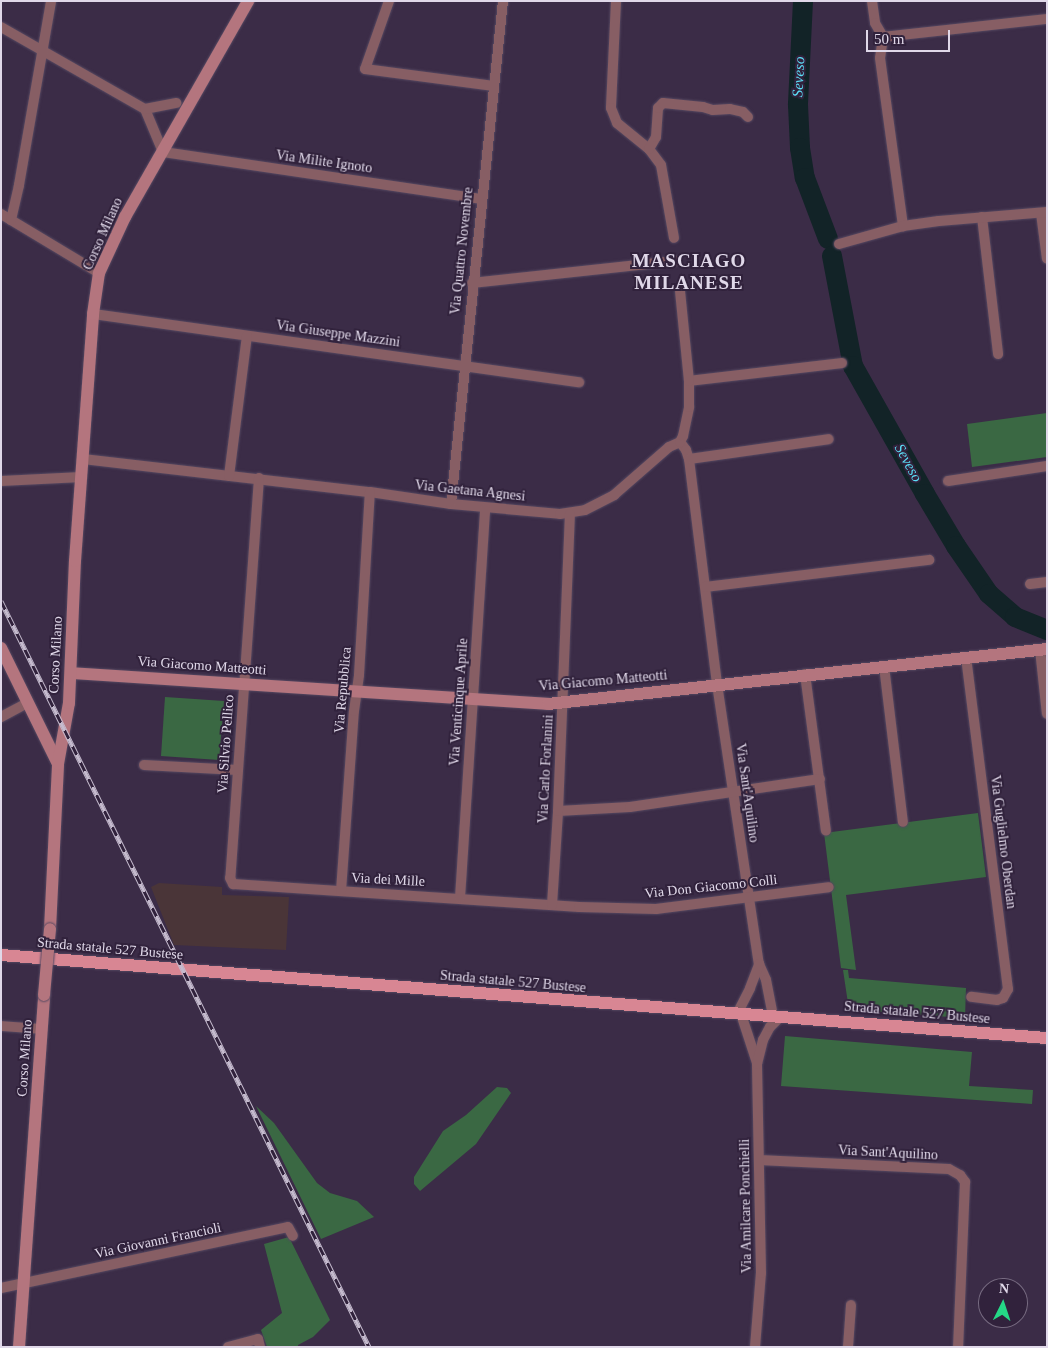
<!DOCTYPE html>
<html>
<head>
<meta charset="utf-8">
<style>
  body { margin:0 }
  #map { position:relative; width:1048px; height:1348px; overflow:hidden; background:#3b2c47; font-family:"Times New Roman",serif }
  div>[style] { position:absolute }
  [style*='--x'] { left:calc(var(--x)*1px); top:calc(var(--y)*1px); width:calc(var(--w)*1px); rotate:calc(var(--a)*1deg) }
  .industrial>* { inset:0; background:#4a3538 }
  .green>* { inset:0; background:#3a6843 }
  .river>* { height:20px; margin:-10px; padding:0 10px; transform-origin:10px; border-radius:10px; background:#122327 }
  .roads { filter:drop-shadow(0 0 1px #554861) drop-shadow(0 0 1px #554861) }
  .street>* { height:10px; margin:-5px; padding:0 5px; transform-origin:5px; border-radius:5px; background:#875e64 }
  .secondary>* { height:12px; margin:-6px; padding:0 6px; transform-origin:6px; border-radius:6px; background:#b4757e }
  .primary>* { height:12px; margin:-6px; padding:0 6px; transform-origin:6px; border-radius:6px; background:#d88693 }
  .rail>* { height:5px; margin-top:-2.5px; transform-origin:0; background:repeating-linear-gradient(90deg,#31223c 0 9px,#c5bbce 0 18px); box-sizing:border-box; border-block:1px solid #c5bbce }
  .bridges { filter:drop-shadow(0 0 1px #554861) drop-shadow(0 0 1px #554861) }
  .secondary-bridge>* { height:12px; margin:-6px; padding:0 6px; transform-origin:6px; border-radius:6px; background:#b4757e }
  span { translate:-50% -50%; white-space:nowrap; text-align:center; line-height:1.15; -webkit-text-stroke:4px #31223c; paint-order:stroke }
  .street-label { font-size:14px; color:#e0d8e9 }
  .water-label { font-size:15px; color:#5cdff7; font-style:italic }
  .district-label { font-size:19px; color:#e0d8e9; font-weight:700; letter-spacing:1px }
  .frame { position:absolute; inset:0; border:2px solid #e0d8e9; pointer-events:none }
  .north { position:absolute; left:978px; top:1278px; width:50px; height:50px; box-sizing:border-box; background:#31223c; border:1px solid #776b81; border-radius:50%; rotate:4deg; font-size:14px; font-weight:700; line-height:20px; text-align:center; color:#e0d8e9 }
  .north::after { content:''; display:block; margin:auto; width:18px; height:22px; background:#25d886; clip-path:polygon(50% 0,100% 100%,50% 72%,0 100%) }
  .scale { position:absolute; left:866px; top:30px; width:84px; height:22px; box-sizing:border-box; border:2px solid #e0d8e9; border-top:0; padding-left:6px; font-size:15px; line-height:18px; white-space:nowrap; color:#e0d8e9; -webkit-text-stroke:4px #31223c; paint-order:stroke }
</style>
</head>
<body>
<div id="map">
  <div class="industrial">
    <div style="clip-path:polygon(159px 883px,222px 887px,222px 895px,289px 897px,286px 950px,174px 945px,151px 887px)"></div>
  </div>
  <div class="green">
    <div style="clip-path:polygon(1047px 413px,1047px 457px,972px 467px,967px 424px)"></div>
    <div style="clip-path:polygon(165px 697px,224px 701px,219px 760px,161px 756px)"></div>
    <div style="clip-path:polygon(978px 813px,986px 877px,846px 895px,856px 970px,841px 968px,824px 833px)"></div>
    <div style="clip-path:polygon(843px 970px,848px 970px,849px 978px,966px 988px,965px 1018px,849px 1010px)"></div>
    <div style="clip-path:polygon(785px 1036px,972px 1052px,969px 1086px,1033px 1090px,1032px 1104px,781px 1086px)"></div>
    <div style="clip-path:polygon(497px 1087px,507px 1088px,511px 1093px,476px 1144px,420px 1191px,414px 1184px,414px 1177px,443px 1131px,466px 1115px)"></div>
    <div style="clip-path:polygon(256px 1106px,274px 1123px,317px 1183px,330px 1193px,357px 1201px,374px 1217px,321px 1239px)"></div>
    <div style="clip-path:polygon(289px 1237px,330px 1320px,313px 1337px,298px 1345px,298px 1347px,267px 1347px,261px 1330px,282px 1313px,264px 1244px)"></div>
  </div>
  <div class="river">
    <div style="--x:803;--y:1;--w:104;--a:92.8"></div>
    <div style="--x:798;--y:105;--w:43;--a:87.3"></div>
    <div style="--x:800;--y:148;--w:30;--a:81"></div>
    <div style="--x:805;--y:178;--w:65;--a:69.3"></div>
    <div style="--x:832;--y:256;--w:112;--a:79.2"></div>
    <div style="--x:853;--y:366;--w:147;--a:60.6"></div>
    <div style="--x:925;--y:494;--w:61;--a:59.2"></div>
    <div style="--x:956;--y:546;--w:58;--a:55.5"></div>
    <div style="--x:989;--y:594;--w:35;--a:41"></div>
    <div style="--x:1015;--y:617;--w:35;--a:22"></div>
  </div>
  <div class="roads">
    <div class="street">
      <div style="--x:389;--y:1;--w:72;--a:109.4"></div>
      <div style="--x:365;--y:69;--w:130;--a:7.5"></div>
      <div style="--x:616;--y:1;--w:107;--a:92.7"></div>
      <div style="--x:611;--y:108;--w:16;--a:68"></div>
      <div style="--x:617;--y:123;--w:41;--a:39.1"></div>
      <div style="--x:649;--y:149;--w:20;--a:53"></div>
      <div style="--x:661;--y:165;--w:74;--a:79.9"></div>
      <div style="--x:872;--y:1;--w:22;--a:82"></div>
      <div style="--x:875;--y:23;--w:16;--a:60"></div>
      <div style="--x:883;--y:37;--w:21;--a:98"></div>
      <div style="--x:880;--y:58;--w:170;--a:82.2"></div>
      <div style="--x:1;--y:27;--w:166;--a:29.7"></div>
      <div style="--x:145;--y:109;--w:47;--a:67.3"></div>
      <div style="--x:163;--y:152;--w:321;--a:8.4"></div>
      <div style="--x:883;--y:37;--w:165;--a:-6.3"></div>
      <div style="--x:145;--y:109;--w:32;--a:-11"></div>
      <div style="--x:649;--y:149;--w:14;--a:-60"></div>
      <div style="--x:656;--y:137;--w:29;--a:-86"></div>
      <div style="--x:658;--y:108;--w:7;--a:-45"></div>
      <div style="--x:663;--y:103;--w:40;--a:5.7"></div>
      <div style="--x:703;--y:107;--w:10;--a:17"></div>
      <div style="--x:713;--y:110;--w:17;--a:-3"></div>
      <div style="--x:730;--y:109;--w:13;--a:13"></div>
      <div style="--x:743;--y:112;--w:7;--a:45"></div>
      <div style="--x:1041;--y:213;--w:46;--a:82.6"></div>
      <div style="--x:1;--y:214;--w:114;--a:31"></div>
      <div style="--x:982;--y:217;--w:138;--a:83.3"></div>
      <div style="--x:11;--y:220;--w:36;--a:-77"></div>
      <div style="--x:19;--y:185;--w:187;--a:-80.1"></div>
      <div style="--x:839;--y:244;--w:66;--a:-15.7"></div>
      <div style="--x:903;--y:226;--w:36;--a:-8"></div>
      <div style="--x:939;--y:221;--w:108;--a:-4.8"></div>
      <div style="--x:472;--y:283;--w:204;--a:-6.2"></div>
      <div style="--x:93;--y:314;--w:491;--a:8"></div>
      <div style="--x:689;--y:381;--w:154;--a:-6.7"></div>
      <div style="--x:680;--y:442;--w:10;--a:53"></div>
      <div style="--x:686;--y:450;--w:9;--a:72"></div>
      <div style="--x:689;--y:459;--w:227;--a:82.9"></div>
      <div style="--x:717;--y:684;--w:283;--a:81.5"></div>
      <div style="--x:759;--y:964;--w:17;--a:66"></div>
      <div style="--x:766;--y:980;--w:38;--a:79"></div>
      <div style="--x:83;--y:459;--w:289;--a:6.6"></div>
      <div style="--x:370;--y:492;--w:82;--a:8.4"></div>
      <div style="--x:451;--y:504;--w:109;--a:5.2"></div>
      <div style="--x:560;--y:514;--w:25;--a:-9"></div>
      <div style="--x:585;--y:510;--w:33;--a:-27"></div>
      <div style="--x:614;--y:495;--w:73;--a:-41.1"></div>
      <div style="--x:669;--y:447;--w:12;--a:-24"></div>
      <div style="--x:680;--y:442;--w:7;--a:-63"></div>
      <div style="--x:683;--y:436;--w:30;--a:-78"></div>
      <div style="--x:689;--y:407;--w:26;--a:-90"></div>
      <div style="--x:689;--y:381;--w:90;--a:-95.7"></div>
      <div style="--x:689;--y:459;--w:141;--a:-8.1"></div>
      <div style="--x:229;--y:476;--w:141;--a:-82.7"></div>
      <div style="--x:259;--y:478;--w:401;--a:94.1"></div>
      <div style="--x:230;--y:878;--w:7;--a:63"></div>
      <div style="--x:233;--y:884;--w:347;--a:3.8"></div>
      <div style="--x:579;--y:907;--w:77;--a:1.5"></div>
      <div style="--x:656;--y:909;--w:174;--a:-7.2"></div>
      <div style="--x:1;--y:481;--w:81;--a:-2.8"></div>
      <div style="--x:948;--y:481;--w:100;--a:-8.6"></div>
      <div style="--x:451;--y:504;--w:506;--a:-84.1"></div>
      <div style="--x:1030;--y:584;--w:17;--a:-7"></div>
      <div style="--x:705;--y:587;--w:226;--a:-6.9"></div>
      <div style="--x:1040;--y:649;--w:65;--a:83.9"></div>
      <div style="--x:966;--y:657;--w:335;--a:82.8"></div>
      <div style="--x:1008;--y:989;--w:10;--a:119"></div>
      <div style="--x:1003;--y:998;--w:6;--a:162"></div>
      <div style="--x:997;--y:1000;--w:26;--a:-173"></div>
      <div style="--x:884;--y:666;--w:157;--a:83.1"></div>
      <div style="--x:805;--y:674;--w:158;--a:82.4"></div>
      <div style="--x:1;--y:717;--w:30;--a:-28"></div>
      <div style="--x:144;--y:765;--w:94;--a:3"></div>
      <div style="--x:558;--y:811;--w:72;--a:-3.2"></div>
      <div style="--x:630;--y:807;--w:192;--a:-8.4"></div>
      <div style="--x:341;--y:891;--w:180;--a:-85.9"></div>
      <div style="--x:354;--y:711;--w:36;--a:-82"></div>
      <div style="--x:359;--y:675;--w:183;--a:-86.6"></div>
      <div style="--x:460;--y:898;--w:391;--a:-86.3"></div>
      <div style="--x:552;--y:905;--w:94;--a:-86.3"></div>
      <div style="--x:558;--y:811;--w:297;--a:-87.7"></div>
      <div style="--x:737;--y:1014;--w:29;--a:-63"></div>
      <div style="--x:750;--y:988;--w:26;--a:-69"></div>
      <div style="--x:741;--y:1014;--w:52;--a:71.9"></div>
      <div style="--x:1;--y:1026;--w:41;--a:4.2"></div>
      <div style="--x:759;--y:1160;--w:190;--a:2.7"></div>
      <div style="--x:949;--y:1169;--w:13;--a:29"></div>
      <div style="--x:960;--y:1175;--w:9;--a:54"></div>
      <div style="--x:965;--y:1182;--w:165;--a:92.4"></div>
      <div style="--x:1;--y:1288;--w:293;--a:-12"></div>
      <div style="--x:288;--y:1227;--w:10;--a:61"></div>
      <div style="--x:228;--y:1347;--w:31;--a:-15"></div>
      <div style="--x:258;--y:1339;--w:8;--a:76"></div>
      <div style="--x:755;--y:1347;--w:74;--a:-85.4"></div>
      <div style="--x:761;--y:1273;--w:209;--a:-91.1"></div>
      <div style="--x:757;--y:1064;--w:25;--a:-76"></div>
      <div style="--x:763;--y:1040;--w:15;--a:-62"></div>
      <div style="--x:770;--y:1027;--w:14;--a:-45"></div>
      <div style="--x:848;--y:1347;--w:42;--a:-85.9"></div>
    </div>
    <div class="secondary">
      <div style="--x:1;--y:648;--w:129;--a:63.8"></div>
      <div style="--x:71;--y:673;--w:478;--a:3.7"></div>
      <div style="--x:548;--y:704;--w:502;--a:-6.29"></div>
      <div style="--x:50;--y:929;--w:165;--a:-87.2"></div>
      <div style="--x:58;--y:764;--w:62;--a:-79.8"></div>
      <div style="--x:69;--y:703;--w:142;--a:-87.6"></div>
      <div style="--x:75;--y:561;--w:248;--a:-85.8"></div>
      <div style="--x:93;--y:314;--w:41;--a:-81.7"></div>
      <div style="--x:99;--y:273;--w:62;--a:-65.1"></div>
      <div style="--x:125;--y:217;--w:249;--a:-60.3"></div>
      <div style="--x:19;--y:1347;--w:353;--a:-85.9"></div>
    </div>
    <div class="primary">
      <div style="--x:1;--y:955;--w:1049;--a:4.54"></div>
    </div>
  </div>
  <div class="rail">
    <div style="--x:1;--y:601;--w:832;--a:63.74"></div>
  </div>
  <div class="bridges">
    <div class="secondary-bridge">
      <div style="--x:44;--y:995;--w:66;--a:-84.8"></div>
    </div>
  </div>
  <div class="street-label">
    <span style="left:324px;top:162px;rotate:8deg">Via Milite Ignoto</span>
    <span style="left:103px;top:234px;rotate:-66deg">Corso Milano</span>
    <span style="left:462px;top:251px;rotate:-84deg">Via Quattro Novembre</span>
    <span style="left:338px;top:334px;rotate:8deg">Via Giuseppe Mazzini</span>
    <span style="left:470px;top:491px;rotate:6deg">Via Gaetana Agnesi</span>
    <span style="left:56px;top:655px;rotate:-87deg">Corso Milano</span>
    <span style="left:202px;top:666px;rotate:4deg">Via Giacomo Matteotti</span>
    <span style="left:603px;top:681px;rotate:-5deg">Via Giacomo Matteotti</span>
    <span style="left:343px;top:690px;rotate:-85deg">Via Repubblica</span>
    <span style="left:459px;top:702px;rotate:-86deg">Via Venticinque Aprile</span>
    <span style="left:226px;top:744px;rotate:-86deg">Via Silvio Pellico</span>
    <span style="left:546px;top:769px;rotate:-87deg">Via Carlo Forlanini</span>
    <span style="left:747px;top:793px;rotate:82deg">Via Sant'Aquilino</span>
    <span style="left:1003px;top:842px;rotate:83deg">Via Guglielmo Oberdan</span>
    <span style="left:388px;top:880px;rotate:3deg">Via dei Mille</span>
    <span style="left:711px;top:887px;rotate:-6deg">Via Don Giacomo Colli</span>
    <span style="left:110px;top:949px;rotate:5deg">Strada statale 527 Bustese</span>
    <span style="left:513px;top:982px;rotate:5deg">Strada statale 527 Bustese</span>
    <span style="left:917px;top:1013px;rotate:5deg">Strada statale 527 Bustese</span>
    <span style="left:25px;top:1058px;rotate:-86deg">Corso Milano</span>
    <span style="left:888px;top:1153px;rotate:3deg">Via Sant'Aquilino</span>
    <span style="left:746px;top:1206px;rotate:-91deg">Via Amilcare Ponchielli</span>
    <span style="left:158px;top:1241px;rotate:-12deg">Via Giovanni Francioli</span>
  </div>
  <div class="water-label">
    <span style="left:799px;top:77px;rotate:-87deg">Seveso</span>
    <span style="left:908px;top:463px;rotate:61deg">Seveso</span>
  </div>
  <div class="district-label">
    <span style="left:689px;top:272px">MASCIAGO<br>MILANESE</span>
  </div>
  <div class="frame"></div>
  <div class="north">N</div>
  <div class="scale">50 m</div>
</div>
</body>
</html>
